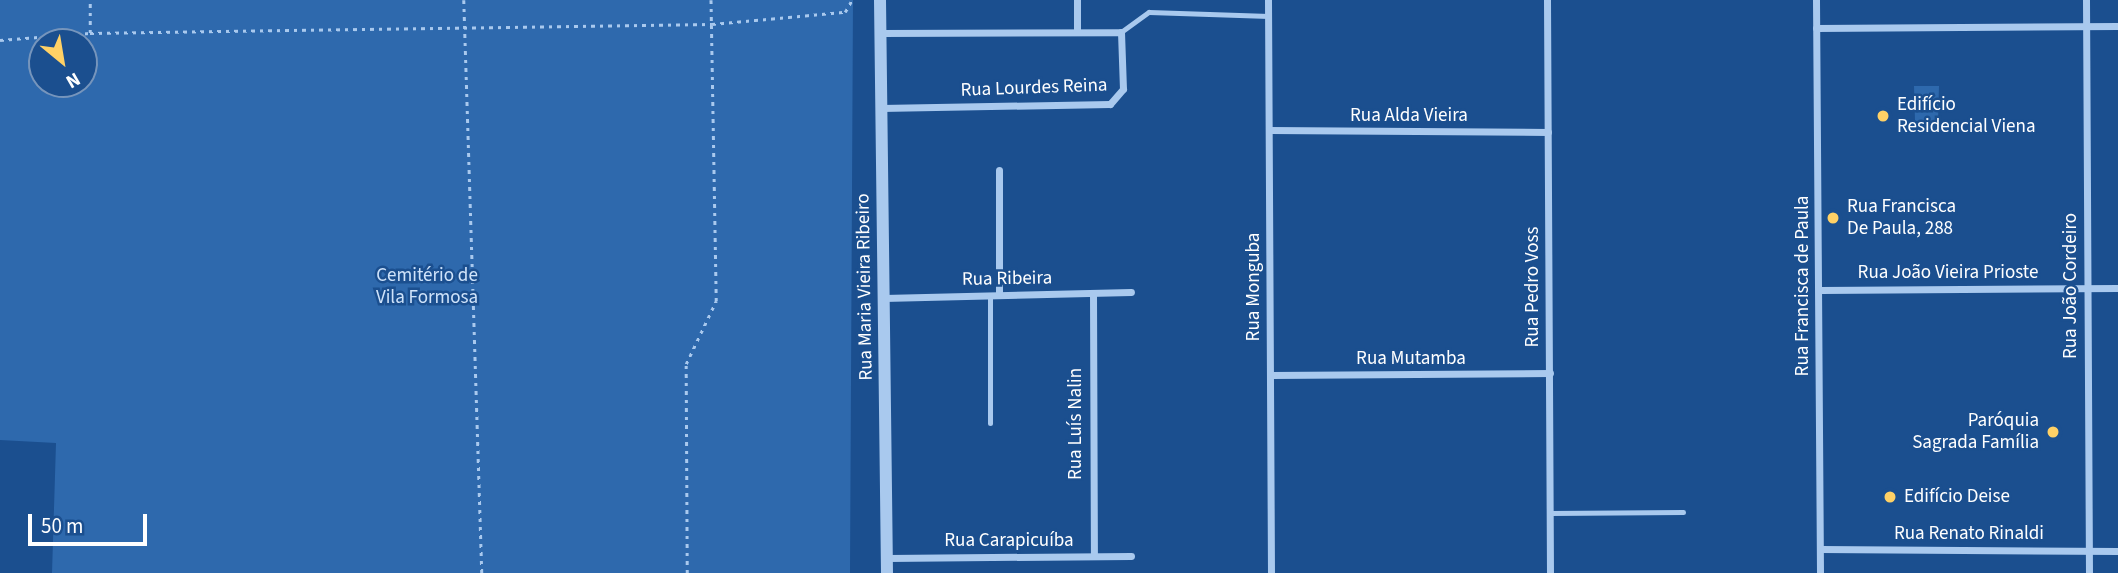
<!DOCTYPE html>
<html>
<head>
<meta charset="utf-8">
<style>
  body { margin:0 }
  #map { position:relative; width:2118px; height:573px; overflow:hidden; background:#1b4f8f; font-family:"Source Sans 3",sans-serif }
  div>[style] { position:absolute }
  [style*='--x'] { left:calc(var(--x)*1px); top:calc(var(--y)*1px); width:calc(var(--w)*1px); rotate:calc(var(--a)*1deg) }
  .green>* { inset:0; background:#2e69ad }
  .path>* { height:2.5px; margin-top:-1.25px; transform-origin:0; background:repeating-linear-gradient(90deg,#a9c9ee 0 3.5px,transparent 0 8.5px) }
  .service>* { height:5px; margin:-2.5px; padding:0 2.5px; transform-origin:2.5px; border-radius:2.5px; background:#a9c9ee }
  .minor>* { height:7px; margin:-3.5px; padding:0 3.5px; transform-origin:3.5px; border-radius:3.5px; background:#a9c9ee }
  .tertiary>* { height:12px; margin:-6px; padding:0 6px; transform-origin:6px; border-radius:6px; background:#a9c9ee }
  .dots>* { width:19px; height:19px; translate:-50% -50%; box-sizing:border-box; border:4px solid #1b4f8f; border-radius:50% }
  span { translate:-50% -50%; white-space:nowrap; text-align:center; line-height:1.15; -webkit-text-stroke:5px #1b4f8f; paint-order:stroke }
  .street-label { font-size:19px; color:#fff }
  .poi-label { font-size:19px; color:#fff }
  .left { translate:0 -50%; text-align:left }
  .right { translate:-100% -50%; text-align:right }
  .park-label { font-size:19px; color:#cfe3fa }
  .north { position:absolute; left:28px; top:28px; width:70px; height:70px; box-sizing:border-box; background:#1b4f8f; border:2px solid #7695bc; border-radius:50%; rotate:150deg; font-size:19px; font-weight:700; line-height:28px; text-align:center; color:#fff }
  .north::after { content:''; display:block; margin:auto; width:24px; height:32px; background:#ffd166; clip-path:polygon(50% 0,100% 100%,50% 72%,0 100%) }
  .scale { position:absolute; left:28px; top:514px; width:119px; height:32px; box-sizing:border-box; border:4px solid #fff; border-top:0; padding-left:9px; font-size:21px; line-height:24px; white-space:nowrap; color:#fff; -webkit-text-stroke:5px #1b4f8f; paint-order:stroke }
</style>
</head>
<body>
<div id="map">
  <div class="green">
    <div style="clip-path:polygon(evenodd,0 0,853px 0,850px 573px,52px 573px,56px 443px,0 440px,0 0,84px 42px,84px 84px,42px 84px,42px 42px,84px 42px)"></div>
    <div style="clip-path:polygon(1914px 86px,1939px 86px,1938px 121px,1915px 121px)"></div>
  </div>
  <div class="path">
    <div style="--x:464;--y:0;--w:573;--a:88.2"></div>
    <div style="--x:90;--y:33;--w:33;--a:-90"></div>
    <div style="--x:0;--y:40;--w:90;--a:-4.4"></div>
    <div style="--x:90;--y:33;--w:622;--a:-0.83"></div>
    <div style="--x:712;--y:24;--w:134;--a:-5.2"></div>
    <div style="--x:845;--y:12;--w:14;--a:-60"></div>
    <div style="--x:687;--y:573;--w:209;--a:-90.3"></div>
    <div style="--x:686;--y:364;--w:70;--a:-64.5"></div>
    <div style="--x:716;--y:301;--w:301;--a:-91"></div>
  </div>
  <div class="service">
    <div style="--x:1121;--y:32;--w:34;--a:-36"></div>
    <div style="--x:1149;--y:12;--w:120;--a:1.9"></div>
    <div style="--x:990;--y:423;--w:128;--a:-90"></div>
    <div style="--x:1550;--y:513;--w:133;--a:-0.4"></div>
  </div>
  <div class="minor">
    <div style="--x:1268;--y:0;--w:573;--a:89.7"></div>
    <div style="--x:1547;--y:0;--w:573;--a:89.7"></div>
    <div style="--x:1816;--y:0;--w:573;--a:89.6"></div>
    <div style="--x:2086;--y:0;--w:573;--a:89.7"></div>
    <div style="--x:1816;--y:28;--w:302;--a:-0.4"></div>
    <div style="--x:1077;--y:32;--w:32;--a:-90"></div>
    <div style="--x:881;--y:33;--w:240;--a:-0.2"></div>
    <div style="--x:1121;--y:32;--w:57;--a:88"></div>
    <div style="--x:1123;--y:89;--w:20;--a:131"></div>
    <div style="--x:1110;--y:104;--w:229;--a:179"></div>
    <div style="--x:1269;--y:130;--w:279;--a:0.4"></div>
    <div style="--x:999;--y:170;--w:124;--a:90"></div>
    <div style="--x:1820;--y:290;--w:298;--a:-0.4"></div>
    <div style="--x:1093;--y:293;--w:263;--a:89.8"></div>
    <div style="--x:884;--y:298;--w:247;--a:-1.4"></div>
    <div style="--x:1271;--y:375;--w:279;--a:-0.4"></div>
    <div style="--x:1820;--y:549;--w:298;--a:0.4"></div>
    <div style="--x:888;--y:558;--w:243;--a:-0.5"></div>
  </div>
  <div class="tertiary">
    <div style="--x:880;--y:0;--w:573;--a:89.3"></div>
  </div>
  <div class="dots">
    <div style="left:1883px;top:116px;background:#ffd166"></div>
    <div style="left:1833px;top:218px;background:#ffd166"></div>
    <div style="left:2053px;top:432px;background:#ffd166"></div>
    <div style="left:1890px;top:497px;background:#ffd166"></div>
  </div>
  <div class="street-label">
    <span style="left:1034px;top:88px;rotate:-2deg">Rua Lourdes Reina</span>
    <span style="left:1409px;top:116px">Rua Alda Vieira</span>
    <span style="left:1948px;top:273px">Rua João Vieira Prioste</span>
    <span style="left:1007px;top:279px;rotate:-1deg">Rua Ribeira</span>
    <span style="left:1803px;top:286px;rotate:-90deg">Rua Francisca de Paula</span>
    <span style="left:2071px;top:286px;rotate:-90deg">Rua João Cordeiro</span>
    <span style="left:865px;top:287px;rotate:-91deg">Rua Maria Vieira Ribeiro</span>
    <span style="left:1254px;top:287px;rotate:-90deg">Rua Monguba</span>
    <span style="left:1533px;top:287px;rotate:-90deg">Rua Pedro Voss</span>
    <span style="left:1411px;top:359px">Rua Mutamba</span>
    <span style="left:1076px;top:424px;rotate:-90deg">Rua Luís Nalin</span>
    <span style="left:1969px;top:534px">Rua Renato Rinaldi</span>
    <span style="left:1009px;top:541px">Rua Carapicuíba</span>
  </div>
  <div class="poi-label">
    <span class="left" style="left:1897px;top:116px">Edifício<br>Residencial Viena</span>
    <span class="left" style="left:1847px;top:218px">Rua Francisca<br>De Paula, 288</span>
    <span class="right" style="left:2039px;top:432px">Paróquia<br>Sagrada Família</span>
    <span class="left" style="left:1904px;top:497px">Edifício Deise</span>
  </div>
  <div class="park-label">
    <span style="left:427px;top:287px">Cemitério de<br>Vila Formosa</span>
  </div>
  <div class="north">N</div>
  <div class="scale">50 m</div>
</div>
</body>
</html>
